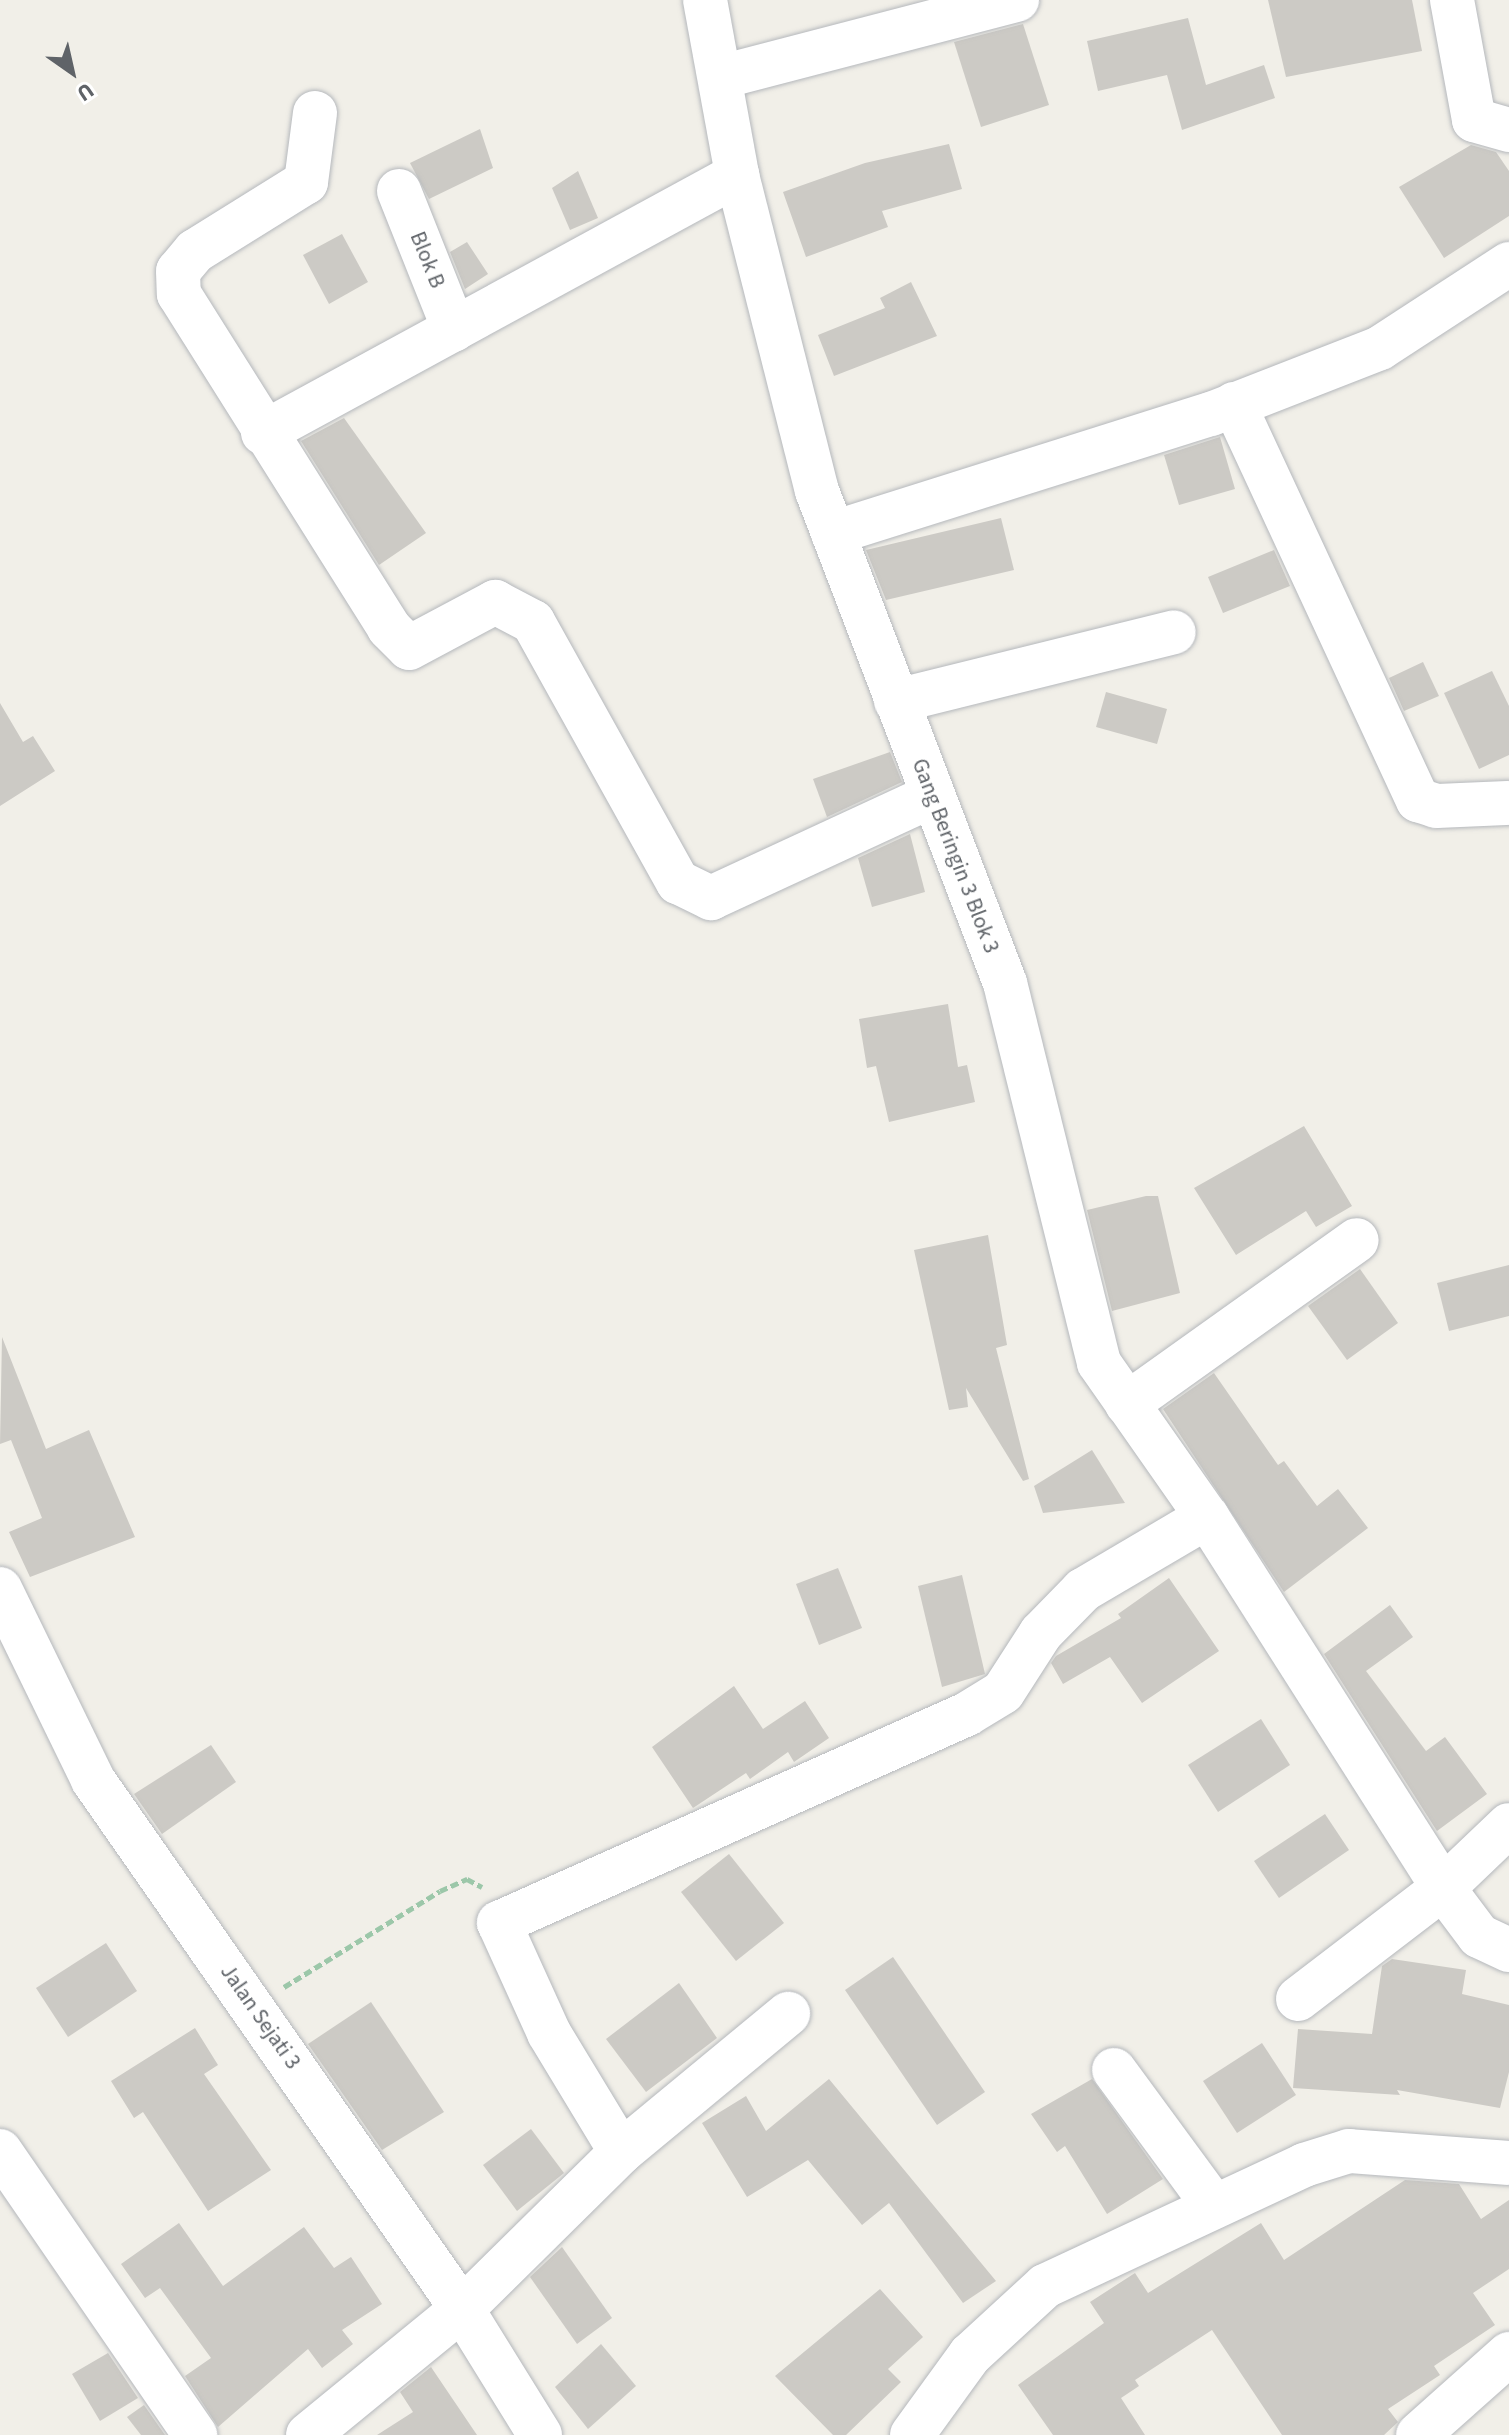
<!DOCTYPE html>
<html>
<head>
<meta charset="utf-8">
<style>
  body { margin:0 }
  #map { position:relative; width:1509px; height:2435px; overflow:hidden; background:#f1efe8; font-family:"Source Sans 3",sans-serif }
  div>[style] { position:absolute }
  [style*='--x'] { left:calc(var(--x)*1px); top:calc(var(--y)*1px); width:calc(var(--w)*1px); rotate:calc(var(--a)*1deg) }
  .building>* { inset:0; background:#cccac5 }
  .path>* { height:5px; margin-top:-2.5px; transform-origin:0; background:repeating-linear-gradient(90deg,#9cc7a9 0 8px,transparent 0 12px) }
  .roads { filter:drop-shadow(0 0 2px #b5b8bc) drop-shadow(0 0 2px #b5b8bc) }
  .minor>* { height:44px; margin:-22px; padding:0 22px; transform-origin:22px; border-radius:22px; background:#fff }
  span { translate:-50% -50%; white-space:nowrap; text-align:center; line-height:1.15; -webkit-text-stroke:7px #fff; paint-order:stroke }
  .street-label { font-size:22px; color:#5f6368 }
  .north { position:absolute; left:32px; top:32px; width:80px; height:80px; -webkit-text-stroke:6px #fff; paint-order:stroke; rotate:146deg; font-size:22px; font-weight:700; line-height:32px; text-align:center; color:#5f6368 }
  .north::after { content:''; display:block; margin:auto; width:28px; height:36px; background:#5f6368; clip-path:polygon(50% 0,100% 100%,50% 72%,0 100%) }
</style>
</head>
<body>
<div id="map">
  <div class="building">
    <div style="clip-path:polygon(1268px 0,1412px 0,1422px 51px,1286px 77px)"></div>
    <div style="clip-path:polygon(1188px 18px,1206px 85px,1264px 65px,1275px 98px,1182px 130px,1167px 75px,1098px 91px,1087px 41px)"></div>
    <div style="clip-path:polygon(1023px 24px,1049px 105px,981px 127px,954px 42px)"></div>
    <div style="clip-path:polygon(480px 129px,493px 168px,429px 199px,410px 163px)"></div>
    <div style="clip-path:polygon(949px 144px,962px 189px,882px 211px,888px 227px,806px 257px,783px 192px,865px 163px)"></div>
    <div style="clip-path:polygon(1471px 145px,1496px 152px,1509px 171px,1509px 216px,1444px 258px,1399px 187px)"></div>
    <div style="clip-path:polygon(578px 171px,598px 218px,570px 230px,552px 188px)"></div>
    <div style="clip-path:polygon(342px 234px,368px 282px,329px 304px,303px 255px)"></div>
    <div style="clip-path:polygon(467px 242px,488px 274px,465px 289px,450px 252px)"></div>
    <div style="clip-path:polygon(911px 282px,937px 336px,834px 376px,818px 335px,885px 308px,880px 298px)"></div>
    <div style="clip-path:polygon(344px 418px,426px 533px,379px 565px,301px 441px)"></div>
    <div style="clip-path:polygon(1220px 437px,1235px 489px,1179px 505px,1164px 455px)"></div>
    <div style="clip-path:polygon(1001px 518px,1014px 570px,886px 600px,866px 550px)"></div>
    <div style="clip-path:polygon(1274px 550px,1290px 586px,1223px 613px,1208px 577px)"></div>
    <div style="clip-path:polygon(1423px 662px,1439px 696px,1404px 711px,1389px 678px)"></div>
    <div style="clip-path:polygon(1492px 671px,1509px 706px,1509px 755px,1479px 769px,1444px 693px)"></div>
    <div style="clip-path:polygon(1106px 692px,1167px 709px,1157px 744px,1096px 727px)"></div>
    <div style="clip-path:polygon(0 703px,23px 742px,33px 736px,55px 771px,0 806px)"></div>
    <div style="clip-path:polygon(890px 752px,902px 782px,827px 817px,813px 779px)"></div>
    <div style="clip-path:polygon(910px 834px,925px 892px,872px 907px,858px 858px)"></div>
    <div style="clip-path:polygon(948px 1004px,958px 1067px,967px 1065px,975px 1102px,889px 1122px,876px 1066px,867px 1068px,859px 1019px)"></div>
    <div style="clip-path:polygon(1304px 1126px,1352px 1206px,1316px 1227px,1306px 1211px,1236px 1255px,1194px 1188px)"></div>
    <div style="clip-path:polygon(1146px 1196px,1158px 1196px,1180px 1293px,1112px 1311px,1087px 1210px)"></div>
    <div style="clip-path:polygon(988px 1235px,1007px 1345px,996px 1348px,1029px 1479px,1023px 1481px,966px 1388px,968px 1407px,949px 1410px,914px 1250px)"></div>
    <div style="clip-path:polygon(1509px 1265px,1509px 1316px,1449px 1331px,1437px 1283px)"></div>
    <div style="clip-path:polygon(1360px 1269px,1398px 1323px,1347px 1360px,1308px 1306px)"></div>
    <div style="clip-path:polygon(2px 1337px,46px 1449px,89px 1430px,135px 1537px,30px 1577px,9px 1532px,42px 1518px,11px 1440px,0 1444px)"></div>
    <div style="clip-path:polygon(1214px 1373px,1278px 1465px,1284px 1461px,1317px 1506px,1338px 1489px,1368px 1528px,1284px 1592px,1163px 1409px)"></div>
    <div style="clip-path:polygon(1092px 1450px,1125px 1503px,1043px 1513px,1034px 1486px)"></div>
    <div style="clip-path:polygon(838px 1568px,862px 1628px,819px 1645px,796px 1584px)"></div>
    <div style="clip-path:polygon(962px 1575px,985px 1674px,942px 1687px,918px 1586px)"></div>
    <div style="clip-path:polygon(1169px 1578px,1219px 1651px,1142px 1703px,1110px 1657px,1063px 1684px,1051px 1663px,1056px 1656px,1121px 1618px,1118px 1614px)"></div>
    <div style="clip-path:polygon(1390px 1605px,1413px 1637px,1366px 1671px,1426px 1751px,1445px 1737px,1487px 1794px,1437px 1831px,1324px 1654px)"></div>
    <div style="clip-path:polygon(734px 1686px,763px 1729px,805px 1701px,829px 1738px,794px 1762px,788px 1752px,750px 1779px,746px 1773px,693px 1808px,652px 1747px)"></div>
    <div style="clip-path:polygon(1261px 1719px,1290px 1765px,1218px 1812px,1188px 1765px)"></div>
    <div style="clip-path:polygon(211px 1745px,236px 1782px,162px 1834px,134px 1794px)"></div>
    <div style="clip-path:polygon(1325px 1814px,1349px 1850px,1279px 1898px,1254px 1861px)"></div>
    <div style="clip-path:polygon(729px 1854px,784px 1923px,736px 1961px,681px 1892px)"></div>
    <div style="clip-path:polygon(106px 1943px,137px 1991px,68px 2037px,36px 1988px)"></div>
    <div style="clip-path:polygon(893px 1957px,985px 2092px,937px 2125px,845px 1990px)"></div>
    <div style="clip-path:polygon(1392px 1959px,1466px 1970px,1462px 1994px,1509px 2005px,1509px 2072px,1500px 2108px,1397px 2090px,1400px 2095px,1293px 2088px,1298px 2029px,1372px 2034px,1382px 1966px)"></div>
    <div style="clip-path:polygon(679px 1983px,717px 2038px,646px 2092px,606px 2039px)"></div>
    <div style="clip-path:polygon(371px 2002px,444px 2112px,382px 2150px,308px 2044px)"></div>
    <div style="clip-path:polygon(195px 2028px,218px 2065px,204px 2074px,271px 2170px,208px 2211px,143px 2112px,134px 2118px,111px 2081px)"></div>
    <div style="clip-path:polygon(1262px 2043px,1296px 2095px,1237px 2133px,1203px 2081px)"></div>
    <div style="clip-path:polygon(829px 2079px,996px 2281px,963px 2303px,889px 2203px,862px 2225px,808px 2160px,747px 2197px,702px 2123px,746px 2096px,766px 2131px)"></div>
    <div style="clip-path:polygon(1092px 2079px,1163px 2179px,1107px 2214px,1065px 2146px,1057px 2152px,1031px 2114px)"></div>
    <div style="clip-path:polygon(531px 2129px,564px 2173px,517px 2211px,483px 2165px)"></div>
    <div style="clip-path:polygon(1405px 2180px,1459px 2184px,1481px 2219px,1509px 2200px,1509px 2269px,1473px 2293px,1495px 2325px,1434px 2366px,1440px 2375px,1388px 2409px,1398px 2422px,1384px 2435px,1282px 2435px,1212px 2330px,1135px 2380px,1139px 2386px,1121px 2398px,1145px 2435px,1053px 2435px,1018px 2385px,1104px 2323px,1090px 2302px,1135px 2273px,1148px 2293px,1261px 2223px,1284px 2260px)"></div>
    <div style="clip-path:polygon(179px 2223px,223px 2286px,304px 2227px,334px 2268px,351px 2257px,382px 2304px,342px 2330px,353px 2344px,322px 2368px,308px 2349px,218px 2427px,185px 2376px,211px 2358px,160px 2288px,145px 2298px,121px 2264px)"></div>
    <div style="clip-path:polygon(562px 2247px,612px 2318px,577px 2344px,530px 2277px)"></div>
    <div style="clip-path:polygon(880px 2289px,923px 2337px,888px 2369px,901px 2382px,846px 2435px,833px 2435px,775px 2376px)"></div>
    <div style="clip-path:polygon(601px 2344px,636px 2386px,588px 2429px,555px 2387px)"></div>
    <div style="clip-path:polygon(108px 2353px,138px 2398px,100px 2421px,72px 2374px)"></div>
    <div style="clip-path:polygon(431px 2367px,477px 2435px,377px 2435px,413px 2412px,400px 2392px)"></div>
    <div style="clip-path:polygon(144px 2405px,165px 2435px,141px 2435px,127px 2417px)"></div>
  </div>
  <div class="path">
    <div style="--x:284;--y:1987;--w:183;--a:-31.6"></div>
    <div style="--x:440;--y:1891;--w:30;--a:-24"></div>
    <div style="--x:467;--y:1879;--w:17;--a:28"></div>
  </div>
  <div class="roads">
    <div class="minor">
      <div style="--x:705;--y:0;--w:178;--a:79.6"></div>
      <div style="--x:737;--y:175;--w:326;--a:75.8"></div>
      <div style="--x:817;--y:491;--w:527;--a:69.09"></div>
      <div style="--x:1005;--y:983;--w:391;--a:76.1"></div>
      <div style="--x:1099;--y:1363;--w:188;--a:55"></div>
      <div style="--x:1207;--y:1517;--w:440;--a:57.5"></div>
      <div style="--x:1443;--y:1888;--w:60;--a:53.1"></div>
      <div style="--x:1479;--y:1936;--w:33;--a:25"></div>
      <div style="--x:1452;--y:0;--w:122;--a:79.6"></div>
      <div style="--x:1474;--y:120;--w:36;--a:16"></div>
      <div style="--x:721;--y:77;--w:306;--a:-14.6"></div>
      <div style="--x:315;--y:113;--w:70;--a:97.4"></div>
      <div style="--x:306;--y:182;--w:131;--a:148.1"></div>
      <div style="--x:195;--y:251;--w:26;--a:130"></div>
      <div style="--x:178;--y:271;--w:23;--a:88"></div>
      <div style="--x:179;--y:294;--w:395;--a:57.8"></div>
      <div style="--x:389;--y:628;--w:28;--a:45"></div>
      <div style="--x:409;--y:648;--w:98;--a:-28.1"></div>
      <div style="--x:495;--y:602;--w:43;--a:27.8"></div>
      <div style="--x:533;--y:622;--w:298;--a:60.9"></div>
      <div style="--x:678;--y:882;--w:37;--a:26"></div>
      <div style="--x:711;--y:898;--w:243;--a:-24.8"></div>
      <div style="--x:399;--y:191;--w:149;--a:68.3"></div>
      <div style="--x:1234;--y:404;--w:437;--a:65.1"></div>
      <div style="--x:1418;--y:800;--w:19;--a:18"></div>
      <div style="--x:1436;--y:806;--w:73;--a:-2.4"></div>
      <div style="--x:263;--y:433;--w:540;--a:-28.56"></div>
      <div style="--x:833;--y:533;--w:396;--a:-17.5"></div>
      <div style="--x:1211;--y:414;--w:181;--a:-21.3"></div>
      <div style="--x:1380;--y:348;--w:154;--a:-33.1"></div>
      <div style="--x:896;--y:701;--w:286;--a:-13.9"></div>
      <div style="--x:1127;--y:1404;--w:282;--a:-35.5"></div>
      <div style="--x:0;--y:1589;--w:212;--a:64"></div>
      <div style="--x:93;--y:1780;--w:645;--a:55.1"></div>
      <div style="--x:462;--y:2309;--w:148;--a:58.2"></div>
      <div style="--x:1298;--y:1999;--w:183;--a:-37.4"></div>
      <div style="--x:1443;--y:1888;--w:91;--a:-43.7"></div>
      <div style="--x:1114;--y:2070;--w:169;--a:53.7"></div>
      <div style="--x:0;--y:2151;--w:345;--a:55.5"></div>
      <div style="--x:621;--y:2152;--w:139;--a:-121.2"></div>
      <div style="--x:549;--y:2033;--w:121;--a:-114.4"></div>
      <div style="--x:499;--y:1923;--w:513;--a:-24.06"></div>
      <div style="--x:967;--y:1714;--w:42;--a:-31.4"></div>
      <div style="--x:1003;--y:1692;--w:70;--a:-57.2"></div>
      <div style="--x:1041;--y:1633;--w:60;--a:-45.7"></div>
      <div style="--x:1083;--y:1590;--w:144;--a:-30.5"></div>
      <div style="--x:308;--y:2435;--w:199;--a:-39.3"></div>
      <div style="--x:462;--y:2309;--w:223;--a:-44.6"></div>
      <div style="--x:621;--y:2152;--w:217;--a:-39.6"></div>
      <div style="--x:912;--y:2435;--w:99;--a:-54.1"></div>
      <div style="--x:970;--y:2355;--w:102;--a:-42.6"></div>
      <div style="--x:1045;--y:2286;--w:286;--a:-25"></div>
      <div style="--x:1304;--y:2165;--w:47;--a:-17.3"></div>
      <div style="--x:1349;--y:2151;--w:160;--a:4.3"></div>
      <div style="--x:1418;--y:2435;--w:122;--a:-41.7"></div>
    </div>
  </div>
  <div class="street-label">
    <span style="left:427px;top:260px;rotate:68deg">Blok B</span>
    <span style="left:955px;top:856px;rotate:69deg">Gang Beringin 3 Blok 3</span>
    <span style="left:260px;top:2017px;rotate:55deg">Jalan Sejati 3</span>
  </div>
  <div class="north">U</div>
</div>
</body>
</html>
